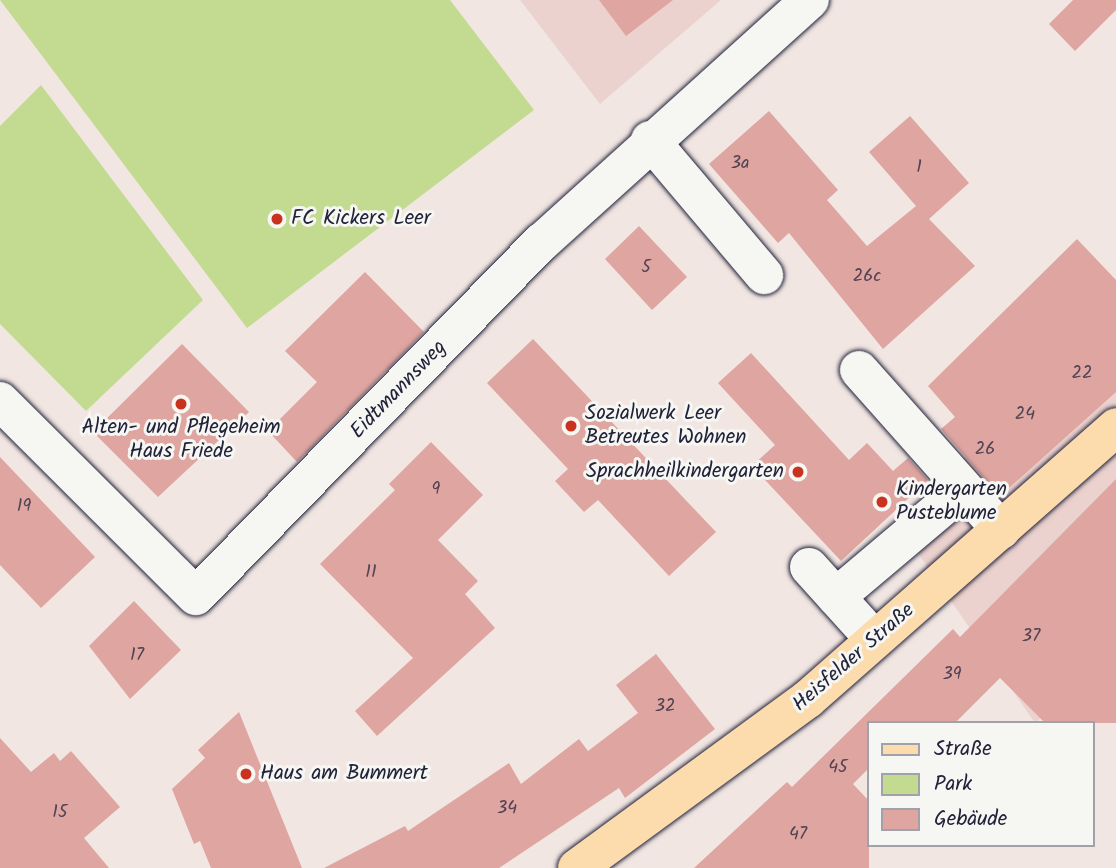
<!DOCTYPE html>
<html>
<head>
<meta charset="utf-8">
<style>
  body { margin:0 }
  #map { position:relative; width:1116px; height:868px; overflow:hidden; background:#f1e6e2; font-family:Kalam,sans-serif }
  div>[style] { position:absolute }
  [style*='--x'] { left:calc(var(--x)*1px); top:calc(var(--y)*1px); width:calc(var(--w)*1px); rotate:calc(var(--a)*1deg) }
  .built>* { inset:0; background:#ecd2ce }
  .green>* { inset:0; background:#c3db91 }
  .building>* { inset:0; background:#dfa5a0 }
  .roads { filter:drop-shadow(0 0 2px #22223b) drop-shadow(0 0 2px #22223b) }
  .minor>* { height:38px; margin:-19px; padding:0 19px; transform-origin:19px; border-radius:19px; background:#f6f6f2 }
  .major>* { height:38px; margin:-19px; padding:0 19px; transform-origin:19px; border-radius:19px; background:#fcdcac }
  .dots>* { width:19px; height:19px; translate:-50% -50%; box-sizing:border-box; border:4px solid #f6f6f2; border-radius:50% }
  span { translate:-50% -50%; white-space:nowrap; text-align:center; line-height:1.15; -webkit-text-stroke:6px #f6f6f2; paint-order:stroke }
  .number-label { font-size:18px; color:#514354 }
  .number-label span { -webkit-text-stroke-width:0 }
  .poi-label { font-size:21px; color:#22223b }
  .left { translate:0 -50%; text-align:left }
  .right { translate:-100% -50%; text-align:right }
  .street-label { font-size:21px; color:#22223b }
  .legend { position:absolute; left:867px; top:721px; width:228px; height:126px; box-sizing:border-box; background:#f6f6f2; border:2px solid #a1a1a9; margin:0; padding:9px 12px; list-style:none; font-size:21px; color:#22223b }
  .legend li { display:flex; align-items:center; gap:14px; height:35px }
  .legend b { width:35px; border:2px solid #a1a1a9 }
</style>
</head>
<body>
<div id="map">
  <div class="built">
    <div style="clip-path:polygon(520px 0,721px 0,600px 104px)"></div>
    <div style="clip-path:polygon(1116px 306px,1116px 657px,1035px 723px,898px 524px)"></div>
  </div>
  <div class="green">
    <div style="clip-path:polygon(0 0,450px 0,534px 110px,247px 328px)"></div>
    <div style="clip-path:polygon(41px 85px,203px 300px,86px 411px,0 324px,0 126px)"></div>
  </div>
  <div class="building">
    <div style="clip-path:polygon(599px 0,673px 0,626px 36px)"></div>
    <div style="clip-path:polygon(1073px 0,1116px 0,1116px 10px,1075px 51px,1049px 24px)"></div>
    <div style="clip-path:polygon(769px 111px,838px 190px,827px 200px,867px 246px,916px 206px,869px 152px,910px 116px,969px 183px,929px 219px,975px 266px,883px 349px,789px 233px,778px 243px,709px 164px)"></div>
    <div style="clip-path:polygon(639px 226px,687px 277px,652px 310px,605px 259px)"></div>
    <div style="clip-path:polygon(1077px 239px,1116px 280px,1116px 392px,1000px 496px,941px 429px,955px 417px,928px 386px)"></div>
    <div style="clip-path:polygon(365px 272px,424px 332px,297px 462px,268px 431px,317px 382px,285px 351px)"></div>
    <div style="clip-path:polygon(533px 339px,716px 532px,669px 576px,598px 500px,584px 512px,555px 481px,568px 469px,487px 383px)"></div>
    <div style="clip-path:polygon(182px 344px,249px 412px,158px 497px,93px 432px)"></div>
    <div style="clip-path:polygon(751px 353px,849px 460px,867px 443px,893px 471px,908px 458px,928px 480px,841px 561px,752px 466px,775px 445px,718px 383px)"></div>
    <div style="clip-path:polygon(431px 442px,483px 495px,438px 540px,478px 581px,465px 594px,495px 628px,377px 736px,355px 711px,413px 658px,320px 564px,395px 490px,389px 484px)"></div>
    <div style="clip-path:polygon(0 457px,95px 557px,41px 608px,0 565px)"></div>
    <div style="clip-path:polygon(1116px 479px,1116px 723px,1045px 723px,1000px 678px,955px 723px,869px 723px,869px 768px,853px 784px,869px 801px,869px 868px,694px 868px,787px 782px,792px 787px,953px 629px,960px 637px)"></div>
    <div style="clip-path:polygon(134px 601px,181px 650px,130px 699px,89px 646px)"></div>
    <div style="clip-path:polygon(656px 654px,715px 729px,625px 798px,619px 788px,499px 868px,324px 868px,405px 826px,408px 831px,509px 763px,521px 784px,579px 739px,588px 751px,638px 713px,616px 685px)"></div>
    <div style="clip-path:polygon(239px 712px,302px 868px,211px 868px,200px 841px,194px 844px,172px 789px,205px 758px,198px 750px)"></div>
    <div style="clip-path:polygon(0 738px,31px 772px,54px 753px,60px 761px,71px 751px,120px 807px,84px 838px,109px 868px,0 868px)"></div>
  </div>
  <div class="roads">
    <div class="minor">
      <div style="--x:650;--y:140;--w:177;--a:49.8"></div>
      <div style="--x:859;--y:370;--w:214;--a:48.4"></div>
      <div style="--x:0;--y:401;--w:276;--a:44.9"></div>
      <div style="--x:196;--y:596;--w:495;--a:-45.7"></div>
      <div style="--x:542;--y:242;--w:361;--a:-42.1"></div>
      <div style="--x:809;--y:567;--w:98;--a:47.9"></div>
      <div style="--x:836;--y:597;--w:167;--a:-40.2"></div>
    </div>
    <div class="major">
      <div style="--x:577;--y:868;--w:286;--a:-36.2"></div>
      <div style="--x:808;--y:699;--w:411;--a:-41.4"></div>
    </div>
  </div>
  <div class="dots">
    <div style="left:277px;top:219px;background:#c8321e"></div>
    <div style="left:181px;top:404px;background:#c8321e"></div>
    <div style="left:571px;top:426px;background:#c8321e"></div>
    <div style="left:798px;top:472px;background:#c8321e"></div>
    <div style="left:882px;top:502px;background:#c8321e"></div>
    <div style="left:246px;top:774px;background:#c8321e"></div>
  </div>
  <div class="number-label">
    <span style="left:740px;top:164px">3a</span>
    <span style="left:919px;top:168px">1</span>
    <span style="left:646px;top:268px">5</span>
    <span style="left:867px;top:277px">26c</span>
    <span style="left:1082px;top:374px">22</span>
    <span style="left:1025px;top:415px">24</span>
    <span style="left:985px;top:450px">26</span>
    <span style="left:436px;top:490px">9</span>
    <span style="left:24px;top:507px">19</span>
    <span style="left:371px;top:573px">11</span>
    <span style="left:1031px;top:637px">37</span>
    <span style="left:137px;top:656px">17</span>
    <span style="left:952px;top:675px">39</span>
    <span style="left:665px;top:707px">32</span>
    <span style="left:838px;top:768px">45</span>
    <span style="left:507px;top:809px">34</span>
    <span style="left:60px;top:813px">15</span>
    <span style="left:798px;top:835px">47</span>
  </div>
  <div class="poi-label">
    <span class="left" style="left:291px;top:219px">FC Kickers Leer</span>
    <span class="left" style="left:585px;top:426px">Sozialwerk Leer<br>Betreutes Wohnen</span>
    <span style="left:181px;top:440px">Alten- und Pflegeheim<br>Haus Friede</span>
    <span class="right" style="left:784px;top:472px">Sprachheilkindergarten</span>
    <span class="left" style="left:896px;top:502px">Kindergarten<br>Pusteblume</span>
    <span class="left" style="left:260px;top:774px">Haus am Bummert</span>
  </div>
  <div class="street-label">
    <span style="left:399px;top:390px;rotate:-46deg">Eidtmannsweg</span>
    <span style="left:854px;top:658px;rotate:-41deg">Heisfelder Straße</span>
  </div>
  <ul class="legend">
  <li><b style="height:9px;background:#fcdcac"></b>Straße</li>
  <li><b style="height:19px;background:#c3db91"></b>Park</li>
  <li><b style="height:19px;background:#dfa5a0"></b>Gebäude</li>
  </ul>
</div>
</body>
</html>
